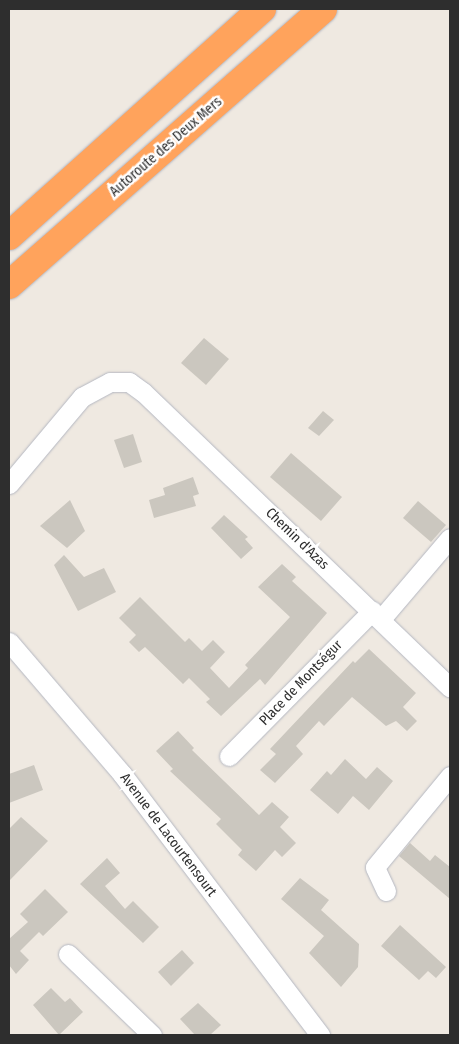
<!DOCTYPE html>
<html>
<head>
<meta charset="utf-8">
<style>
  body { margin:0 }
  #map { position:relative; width:459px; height:1044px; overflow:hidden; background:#efe9e1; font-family:"Fira Sans Condensed",sans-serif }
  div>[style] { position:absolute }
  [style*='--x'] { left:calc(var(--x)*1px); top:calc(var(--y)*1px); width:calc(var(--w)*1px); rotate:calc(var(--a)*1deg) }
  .building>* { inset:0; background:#cbc7bf }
  .roads { filter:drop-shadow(0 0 1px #b4b7c1) drop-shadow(0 0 1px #b4b7c1) }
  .minor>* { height:19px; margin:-9.5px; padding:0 9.5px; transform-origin:9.5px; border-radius:9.5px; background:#fff }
  .motorway>* { height:28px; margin:-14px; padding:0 14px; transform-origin:14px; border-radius:14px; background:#ffa35c }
  span { translate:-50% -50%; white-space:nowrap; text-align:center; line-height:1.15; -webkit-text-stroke:5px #fff; paint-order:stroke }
  .street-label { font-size:14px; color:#2e2e2e }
  .frame { position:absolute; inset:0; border:10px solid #2e2e2e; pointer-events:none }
</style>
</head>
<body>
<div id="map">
  <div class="building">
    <div style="clip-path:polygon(204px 338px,229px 359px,206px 385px,181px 363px)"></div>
    <div style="clip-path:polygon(323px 411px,334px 420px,319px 436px,308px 428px)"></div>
    <div style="clip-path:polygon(133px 434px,142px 462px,124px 468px,114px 440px)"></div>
    <div style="clip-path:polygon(291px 453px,342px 497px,321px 521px,270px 477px)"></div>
    <div style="clip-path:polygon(193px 477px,199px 494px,193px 496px,196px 506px,154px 518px,149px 500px,165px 495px,163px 488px)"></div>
    <div style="clip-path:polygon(70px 500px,85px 531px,67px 548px,40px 526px)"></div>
    <div style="clip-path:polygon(418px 501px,446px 525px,431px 542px,403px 518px)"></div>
    <div style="clip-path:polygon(224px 515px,248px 537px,245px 539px,253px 548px,241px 559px,211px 528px)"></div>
    <div style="clip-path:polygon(64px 555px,84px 577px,104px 568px,116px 592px,78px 611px,54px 565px)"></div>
    <div style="clip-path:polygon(282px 564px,296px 577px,292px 581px,327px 613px,265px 685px,260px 679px,221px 716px,206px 702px,210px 699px,189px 678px,183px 684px,145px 647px,139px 652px,129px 642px,136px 635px,119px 618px,140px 597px,185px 642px,189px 638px,202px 651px,213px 640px,225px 652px,210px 668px,229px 688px,248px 668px,245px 665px,290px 617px,258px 587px)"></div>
    <div style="clip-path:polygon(369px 649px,416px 693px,403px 707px,417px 721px,407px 731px,396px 721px,386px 726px,352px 697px,324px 726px,319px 721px,296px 746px,303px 754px,275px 783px,260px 770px,276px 754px,270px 749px,353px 661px,355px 663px)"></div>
    <div style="clip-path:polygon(178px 731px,194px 748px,192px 750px,259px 815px,272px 802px,289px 817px,280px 827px,296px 843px,282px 857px,275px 850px,256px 871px,238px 855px,242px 850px,216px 824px,221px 819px,170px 771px,173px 769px,156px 751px)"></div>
    <div style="clip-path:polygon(345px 759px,366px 779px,377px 767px,393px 781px,369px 810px,353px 796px,338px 814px,310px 790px,327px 771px,331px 775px)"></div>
    <div style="clip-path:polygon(34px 765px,43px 790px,9px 803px,9px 774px)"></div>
    <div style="clip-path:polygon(21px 817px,48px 841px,9px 881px,9px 829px)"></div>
    <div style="clip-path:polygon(410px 843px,430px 861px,435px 855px,450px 867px,450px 899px,399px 856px)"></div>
    <div style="clip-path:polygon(107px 858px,120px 873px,105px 886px,125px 909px,133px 901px,159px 927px,143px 943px,80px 884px)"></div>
    <div style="clip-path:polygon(300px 878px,329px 900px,321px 910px,359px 944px,358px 967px,341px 987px,309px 953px,324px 936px,281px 899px)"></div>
    <div style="clip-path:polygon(45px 889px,68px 912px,43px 936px,39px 932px,20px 951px,29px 960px,16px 974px,9px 965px,9px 939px,28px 922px,20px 914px)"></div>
    <div style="clip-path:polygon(400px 925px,446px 967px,436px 978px,428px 971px,419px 980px,381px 946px)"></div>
    <div style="clip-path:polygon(182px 950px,194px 963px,171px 986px,158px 972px)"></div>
    <div style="clip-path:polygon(51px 988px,65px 1002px,70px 998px,83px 1012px,59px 1035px,33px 1005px)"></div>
    <div style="clip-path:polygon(198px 1003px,221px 1025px,210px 1035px,195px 1035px,180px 1019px)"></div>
  </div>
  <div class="roads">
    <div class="minor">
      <div style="--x:9;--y:484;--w:114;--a:-50"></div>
      <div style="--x:82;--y:397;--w:32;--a:-28"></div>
      <div style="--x:110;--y:382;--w:19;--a:0"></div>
      <div style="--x:129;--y:382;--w:17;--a:36"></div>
      <div style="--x:143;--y:392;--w:426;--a:43.9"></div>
      <div style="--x:381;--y:619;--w:106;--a:-49.6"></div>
      <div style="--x:9;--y:642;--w:174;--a:49.4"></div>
      <div style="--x:122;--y:774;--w:328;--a:52.8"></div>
      <div style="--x:229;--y:756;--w:204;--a:-45.4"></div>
      <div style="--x:386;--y:891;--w:26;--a:-115"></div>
      <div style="--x:375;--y:867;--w:118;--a:-50.5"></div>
      <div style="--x:68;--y:954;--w:117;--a:44"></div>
    </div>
    <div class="motorway">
      <div style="--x:9;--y:236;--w:340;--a:-41.9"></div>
      <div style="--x:9;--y:285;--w:418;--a:-41.3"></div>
    </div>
  </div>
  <div class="street-label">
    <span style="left:166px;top:147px;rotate:-41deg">Autoroute des Deux Mers</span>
    <span style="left:297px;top:539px;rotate:44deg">Chemin d'Azas</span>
    <span style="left:301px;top:683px;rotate:-46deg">Place de Montségur</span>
    <span style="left:168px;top:835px;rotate:53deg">Avenue de Lacourtensourt</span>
  </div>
  <div class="frame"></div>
</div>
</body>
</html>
